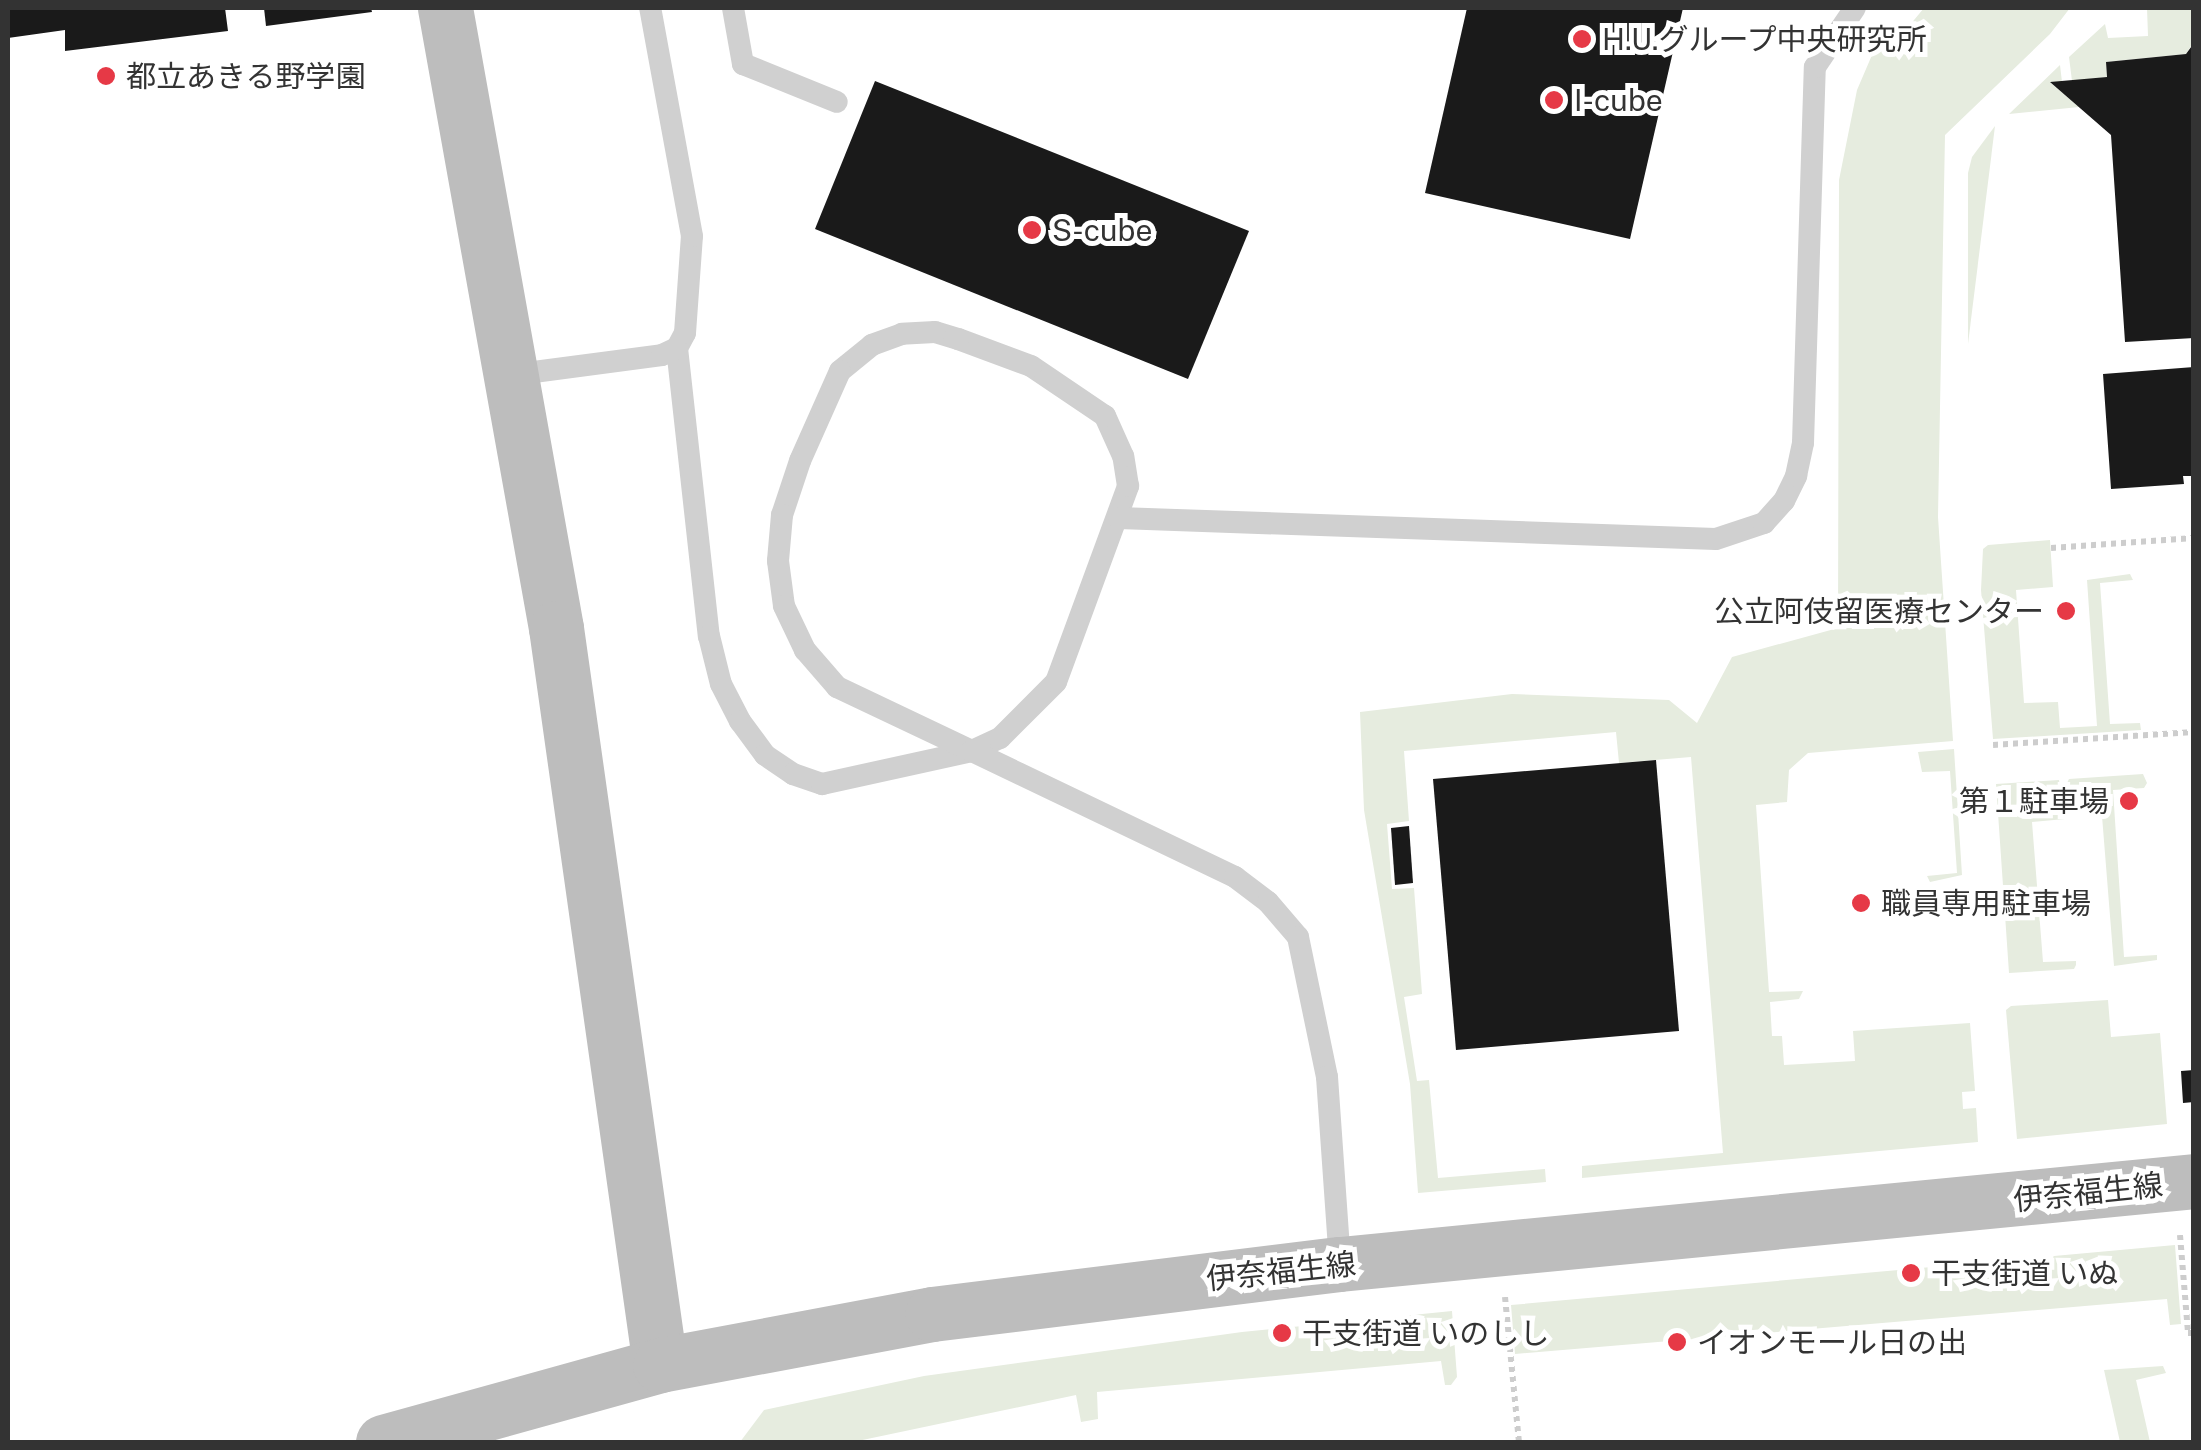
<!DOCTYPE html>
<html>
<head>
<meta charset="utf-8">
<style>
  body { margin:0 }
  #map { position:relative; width:2201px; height:1450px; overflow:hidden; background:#fff; font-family:"Public Sans","Noto Sans JP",sans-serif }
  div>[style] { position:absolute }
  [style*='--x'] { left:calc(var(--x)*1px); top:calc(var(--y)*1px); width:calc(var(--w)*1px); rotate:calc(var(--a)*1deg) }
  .green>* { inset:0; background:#e6ecdf }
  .building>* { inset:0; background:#1a1a1a }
  .path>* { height:6px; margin-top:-3px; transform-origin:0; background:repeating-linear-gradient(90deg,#cdcdcd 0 5px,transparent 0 10px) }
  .lane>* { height:22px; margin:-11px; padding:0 11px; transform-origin:11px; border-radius:11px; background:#d0d0d0 }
  .secondary>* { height:55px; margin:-27.5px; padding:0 27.5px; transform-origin:27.5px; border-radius:27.5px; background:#bdbdbd }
  .dots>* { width:28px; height:28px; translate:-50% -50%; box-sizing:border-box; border:5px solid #fff; border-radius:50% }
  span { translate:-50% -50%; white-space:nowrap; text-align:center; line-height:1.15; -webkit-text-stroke:10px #fff; paint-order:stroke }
  .poi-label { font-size:30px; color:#333 }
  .left { translate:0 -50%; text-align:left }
  .right { translate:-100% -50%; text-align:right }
  .street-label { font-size:30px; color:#333 }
  .frame { position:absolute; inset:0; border:10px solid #333; pointer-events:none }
</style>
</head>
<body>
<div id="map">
  <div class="green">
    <div style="clip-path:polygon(1924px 8px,2070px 8px,2050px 34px,1945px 135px,1938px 517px,1953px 741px,1808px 753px,1789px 770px,1787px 802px,1756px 805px,1769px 992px,1803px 991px,1799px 999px,1770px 1002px,1772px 1036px,1782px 1036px,1784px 1065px,1855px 1061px,1853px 1031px,1970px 1023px,1975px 1091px,1962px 1092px,1963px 1109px,1976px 1108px,1978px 1142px,1582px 1178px,1582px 1166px,1723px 1153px,1691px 757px,1619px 763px,1616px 732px,1404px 751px,1409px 821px,1387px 824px,1392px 889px,1414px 888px,1422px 994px,1404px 997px,1417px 1081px,1429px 1080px,1438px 1178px,1545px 1169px,1546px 1182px,1418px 1193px,1410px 1084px,1364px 810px,1360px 712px,1512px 694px,1669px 700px,1697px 723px,1732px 657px,1838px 628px,1839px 180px,1857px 90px,1872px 55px,1904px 32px)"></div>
    <div style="clip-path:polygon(2147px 8px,2193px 8px,2193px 43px,2186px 54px,2106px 62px,2107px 77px,2072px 81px,2069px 57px,2105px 24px,2108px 38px,2148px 36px)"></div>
    <div style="clip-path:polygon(2060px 65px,2062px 82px,2051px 83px,2079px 107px,2009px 114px)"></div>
    <div style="clip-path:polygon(1995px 126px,1968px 344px,1968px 173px,1972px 157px)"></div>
    <div style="clip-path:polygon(2050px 540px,2053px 587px,2016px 590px,2024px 703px,2058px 702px,2060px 728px,2097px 726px,2087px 580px,2130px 574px,2133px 580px,2100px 583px,2110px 724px,2140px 723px,2141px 730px,1993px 739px,1981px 590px,1983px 549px,1988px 545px)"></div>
    <div style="clip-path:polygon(1954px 749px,1962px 875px,1930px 882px,1927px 876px,1957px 873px,1950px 771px,1922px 772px,1918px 752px)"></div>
    <div style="clip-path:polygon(2143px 774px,2147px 783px,2144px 788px,2113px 790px,2124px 957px,2157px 955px,2157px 960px,2114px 966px,2100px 791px,2071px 793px,2067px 783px,2069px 779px)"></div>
    <div style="clip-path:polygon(2059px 780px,2065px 819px,2032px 822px,2043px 962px,2076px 961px,2076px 965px,2074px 969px,2009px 973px,1996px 784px)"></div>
    <div style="clip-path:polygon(2108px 1000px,2111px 1037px,2160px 1033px,2167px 1124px,2017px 1139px,2006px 1010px,2011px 1006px)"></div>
    <div style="clip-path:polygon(2175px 1245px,2181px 1324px,2170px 1325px,2167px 1299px,1515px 1354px,1511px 1305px)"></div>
    <div style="clip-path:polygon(1452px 1311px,1457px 1377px,1451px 1385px,1445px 1385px,1441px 1361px,1097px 1392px,1098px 1419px,1081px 1422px,1076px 1395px,853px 1442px,740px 1442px,764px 1410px,924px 1376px,1242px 1332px)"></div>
    <div style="clip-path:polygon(2163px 1366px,2166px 1373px,2136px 1380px,2150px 1442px,2120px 1442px,2104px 1370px)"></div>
  </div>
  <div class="building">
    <div style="clip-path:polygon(8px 8px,225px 8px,228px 31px,65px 51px,65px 30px,8px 38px)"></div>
    <div style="clip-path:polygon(264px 8px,371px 8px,372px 12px,266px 26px)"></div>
    <div style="clip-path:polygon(1467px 8px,1683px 8px,1630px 239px,1425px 193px)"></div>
    <div style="clip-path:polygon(2194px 43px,2194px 338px,2125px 342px,2111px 135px,2050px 82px,2107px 77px,2106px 62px,2186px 54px)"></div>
    <div style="clip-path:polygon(875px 81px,1249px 231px,1188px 379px,815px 229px)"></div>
    <div style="clip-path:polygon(2194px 367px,2194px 476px,2183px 476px,2184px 484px,2111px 489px,2103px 374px)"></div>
    <div style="clip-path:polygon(1656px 760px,1679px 1031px,1456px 1050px,1433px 779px)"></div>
    <div style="clip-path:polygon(1409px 826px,1413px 883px,1395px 885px,1391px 828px)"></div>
    <div style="clip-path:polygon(2194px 1070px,2194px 1102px,2183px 1103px,2181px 1071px)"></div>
  </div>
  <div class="path">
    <div style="--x:2051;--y:548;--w:143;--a:-4"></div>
    <div style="--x:1993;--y:745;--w:201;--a:-3.7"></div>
    <div style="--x:2180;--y:1235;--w:98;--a:85.3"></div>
    <div style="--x:2188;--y:1333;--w:6;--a:0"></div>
    <div style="--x:1505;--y:1297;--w:146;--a:84.5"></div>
  </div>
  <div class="lane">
    <div style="--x:733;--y:8;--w:57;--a:79.9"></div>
    <div style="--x:743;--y:64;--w:101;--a:22"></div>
    <div style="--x:677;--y:348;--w:290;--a:83.7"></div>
    <div style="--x:709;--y:636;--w:49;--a:76"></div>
    <div style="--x:721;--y:684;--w:42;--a:62.8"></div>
    <div style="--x:740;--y:721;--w:42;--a:53.7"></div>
    <div style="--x:765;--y:755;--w:34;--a:34"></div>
    <div style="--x:793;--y:774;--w:31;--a:19"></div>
    <div style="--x:822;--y:784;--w:154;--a:-12.4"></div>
    <div style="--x:972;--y:751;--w:31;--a:-25"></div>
    <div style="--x:1000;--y:738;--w:79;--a:-45"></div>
    <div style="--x:1056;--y:682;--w:209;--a:-69.8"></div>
    <div style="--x:1128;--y:486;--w:30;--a:-99"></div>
    <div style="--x:1123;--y:456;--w:44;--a:-114.2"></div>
    <div style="--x:1105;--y:416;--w:89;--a:-146"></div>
    <div style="--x:1031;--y:366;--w:78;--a:-159.7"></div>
    <div style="--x:958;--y:339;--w:24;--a:-163"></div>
    <div style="--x:935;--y:332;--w:33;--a:177"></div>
    <div style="--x:902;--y:334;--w:32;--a:160"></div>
    <div style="--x:872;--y:345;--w:41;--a:140.9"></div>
    <div style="--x:840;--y:371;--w:98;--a:114"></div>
    <div style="--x:800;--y:461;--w:57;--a:108.4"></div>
    <div style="--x:782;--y:515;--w:46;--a:95"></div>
    <div style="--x:778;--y:561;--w:45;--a:82.4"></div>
    <div style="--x:784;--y:606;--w:49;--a:64.5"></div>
    <div style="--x:805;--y:650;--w:49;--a:49.1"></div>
    <div style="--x:837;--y:687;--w:149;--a:25.4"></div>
    <div style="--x:972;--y:751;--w:292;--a:25.6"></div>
    <div style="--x:1235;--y:877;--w:41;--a:37.1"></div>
    <div style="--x:1268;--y:902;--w:46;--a:49.4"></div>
    <div style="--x:1298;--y:937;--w:143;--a:78.3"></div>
    <div style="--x:1327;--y:1077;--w:187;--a:86"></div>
    <div style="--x:511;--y:375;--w:152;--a:-7.5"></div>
    <div style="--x:662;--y:355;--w:17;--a:-25"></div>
    <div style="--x:677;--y:348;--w:17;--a:-62"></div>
    <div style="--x:685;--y:333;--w:97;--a:-85.9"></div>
    <div style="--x:692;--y:236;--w:232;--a:-100.4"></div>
    <div style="--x:1119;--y:518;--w:597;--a:2.01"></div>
    <div style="--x:1716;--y:539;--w:51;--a:-18.4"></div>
    <div style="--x:1764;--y:523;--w:30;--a:-48"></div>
    <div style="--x:1784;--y:501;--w:28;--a:-64"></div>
    <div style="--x:1796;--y:476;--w:34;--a:-78"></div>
    <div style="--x:1803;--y:443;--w:376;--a:-88.2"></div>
    <div style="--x:1815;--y:67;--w:71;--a:-55.9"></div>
  </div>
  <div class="secondary">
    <div style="--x:445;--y:8;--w:630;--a:79.85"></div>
    <div style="--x:556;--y:628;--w:744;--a:81.97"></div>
    <div style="--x:383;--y:1442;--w:288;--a:-15.5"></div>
    <div style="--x:660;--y:1365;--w:277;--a:-10.6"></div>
    <div style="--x:932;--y:1314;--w:411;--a:-7"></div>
    <div style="--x:1340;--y:1264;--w:858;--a:-5.55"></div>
  </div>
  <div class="dots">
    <div style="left:1582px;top:39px;background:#e63946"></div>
    <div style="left:106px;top:76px;background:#e63946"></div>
    <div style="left:1554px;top:100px;background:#e63946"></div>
    <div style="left:1032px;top:230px;background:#e63946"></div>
    <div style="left:2066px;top:611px;background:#e63946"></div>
    <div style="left:2129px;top:801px;background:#e63946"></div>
    <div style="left:1861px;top:903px;background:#e63946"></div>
    <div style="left:1911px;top:1273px;background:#e63946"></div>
    <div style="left:1282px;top:1333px;background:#e63946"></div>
    <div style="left:1677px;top:1342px;background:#e63946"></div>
  </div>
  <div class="poi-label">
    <span class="left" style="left:1602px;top:39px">H.U.グループ中央研究所</span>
    <span class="left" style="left:126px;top:76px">都立あきる野学園</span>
    <span class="left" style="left:1574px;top:100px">I-cube</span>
    <span class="left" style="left:1052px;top:230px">S-cube</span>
    <span class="right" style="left:2044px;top:611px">公立阿伎留医療センター</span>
    <span class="right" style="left:2109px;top:801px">第１駐車場</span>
    <span class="left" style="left:1881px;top:903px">職員専用駐車場</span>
    <span class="left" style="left:1931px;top:1273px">干支街道 いぬ</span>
    <span class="left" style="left:1302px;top:1333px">干支街道 いのしし</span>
    <span class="left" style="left:1697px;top:1342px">イオンモール日の出</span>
  </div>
  <div class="street-label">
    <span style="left:2088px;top:1192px;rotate:-6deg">伊奈福生線</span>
    <span style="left:1281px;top:1271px;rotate:-6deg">伊奈福生線</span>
  </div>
  <div class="frame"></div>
</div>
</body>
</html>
